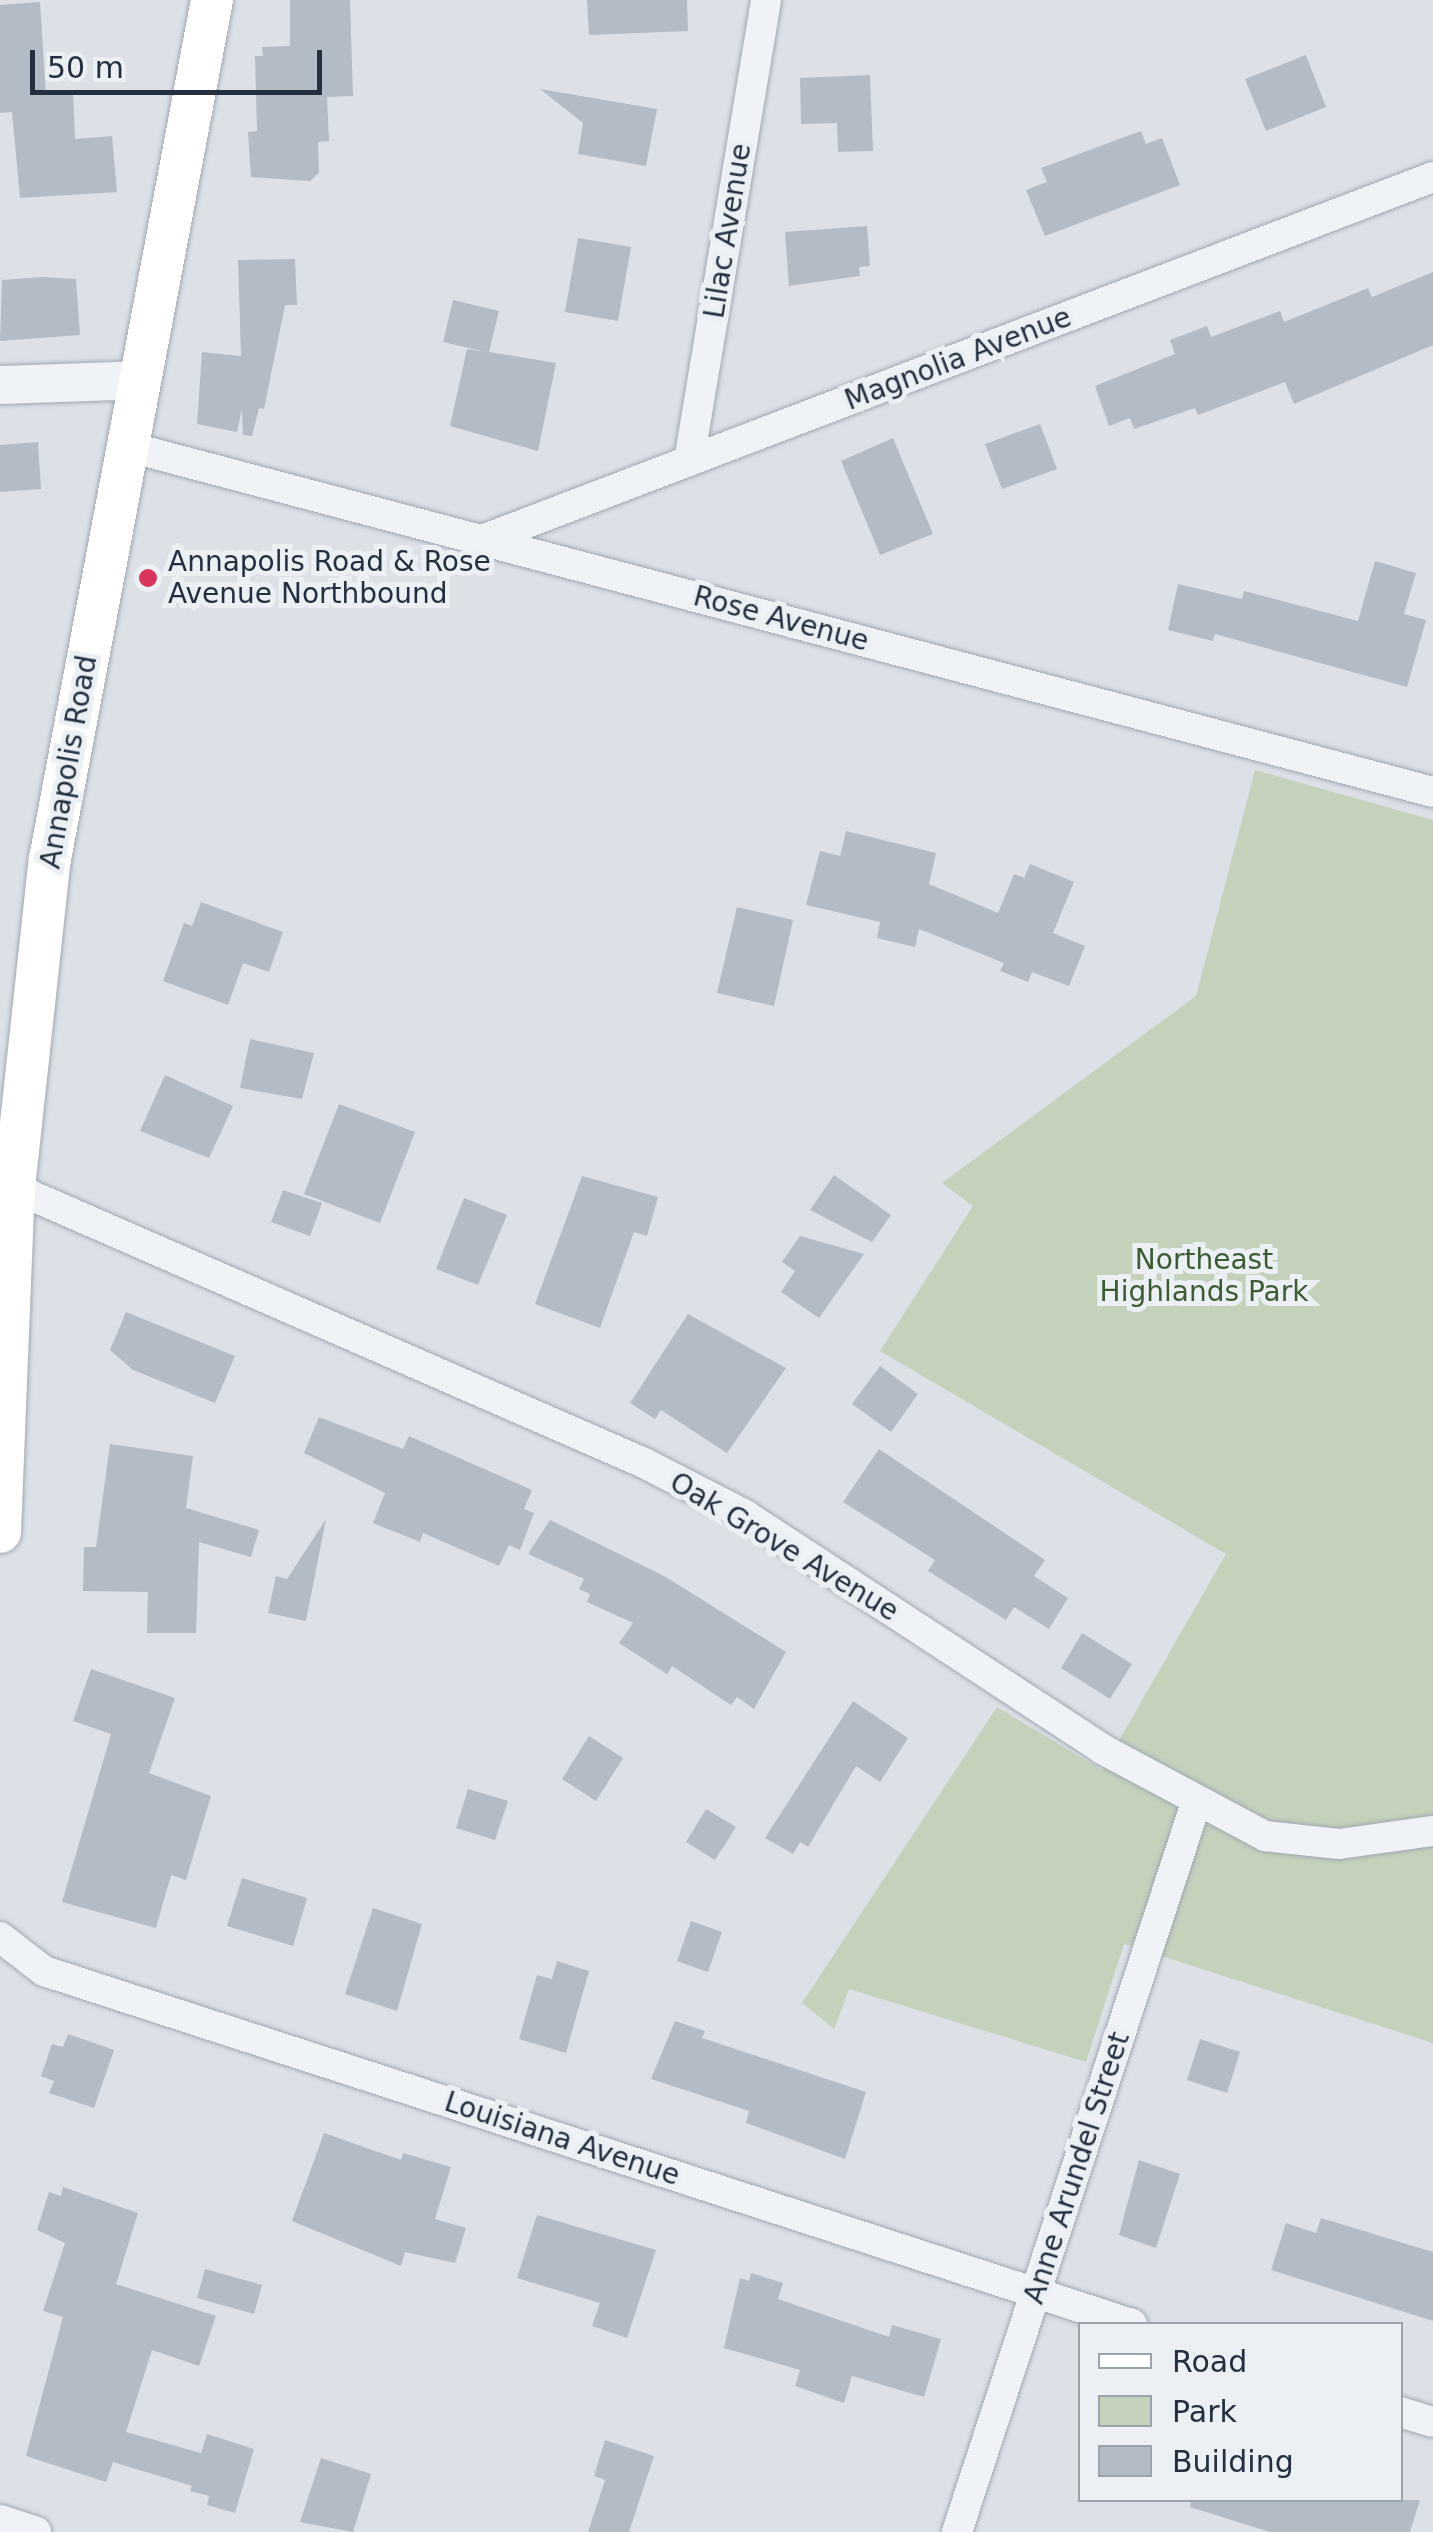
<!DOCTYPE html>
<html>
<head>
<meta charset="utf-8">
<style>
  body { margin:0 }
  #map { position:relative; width:1433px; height:2532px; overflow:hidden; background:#dce1e8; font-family:"DejaVu Sans",sans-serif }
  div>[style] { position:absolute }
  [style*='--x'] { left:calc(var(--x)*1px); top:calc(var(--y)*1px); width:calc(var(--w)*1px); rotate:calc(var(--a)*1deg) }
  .green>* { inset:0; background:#c4d2bc }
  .building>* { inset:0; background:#b3bbc5 }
  .roads { filter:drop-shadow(0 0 2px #a1a8b2) drop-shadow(0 0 2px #a1a8b2) }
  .minor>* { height:30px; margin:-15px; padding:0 15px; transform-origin:15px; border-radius:15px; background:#eff2f6 }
  .tertiary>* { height:38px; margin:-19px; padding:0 19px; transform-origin:19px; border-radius:19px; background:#eff2f6 }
  .secondary>* { height:42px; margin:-21px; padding:0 21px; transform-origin:21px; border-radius:21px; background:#fff }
  .dots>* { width:28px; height:28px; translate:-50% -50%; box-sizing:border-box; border:5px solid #ebf0f5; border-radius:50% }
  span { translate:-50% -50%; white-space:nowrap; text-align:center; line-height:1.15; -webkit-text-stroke:10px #ebf0f5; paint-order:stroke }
  .street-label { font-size:28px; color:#24303f }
  .poi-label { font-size:28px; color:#24303f }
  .left { translate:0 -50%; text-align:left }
  .park-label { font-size:28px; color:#3d5c31 }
  .legend { position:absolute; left:1078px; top:2322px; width:325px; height:180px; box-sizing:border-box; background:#ebf0f5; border:2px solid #9ba3ac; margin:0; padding:12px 18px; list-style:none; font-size:30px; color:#24303f }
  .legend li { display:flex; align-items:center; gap:20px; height:50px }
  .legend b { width:50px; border:2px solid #9ba3ac }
  .scale { position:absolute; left:30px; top:50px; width:292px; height:45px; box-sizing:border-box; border:5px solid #24303f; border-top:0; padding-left:12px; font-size:30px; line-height:35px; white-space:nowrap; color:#24303f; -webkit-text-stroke:8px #ebf0f5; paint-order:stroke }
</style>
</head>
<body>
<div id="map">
  <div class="green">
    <div style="clip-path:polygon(1255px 770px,1433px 820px,1433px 2043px,1124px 1944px,1086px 2062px,849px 1989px,834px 2029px,802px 2003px,997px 1707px,1102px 1770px,1226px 1554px,880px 1351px,973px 1206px,942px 1183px,1196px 996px)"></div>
  </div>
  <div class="building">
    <div style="clip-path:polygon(290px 0,350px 0,353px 96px,327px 97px,329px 141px,318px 142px,319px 173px,310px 181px,251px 177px,248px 132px,257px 131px,255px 56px,263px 56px,262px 47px,290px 46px)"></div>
    <div style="clip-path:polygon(587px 0,687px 0,688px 31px,589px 35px)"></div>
    <div style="clip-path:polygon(40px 2px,46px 95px,73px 93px,75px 139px,112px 136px,117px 192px,20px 198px,12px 112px,0 113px,0 5px)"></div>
    <div style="clip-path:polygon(1306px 55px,1326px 107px,1266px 131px,1245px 79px)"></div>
    <div style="clip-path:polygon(870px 75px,873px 151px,838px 152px,837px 123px,801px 124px,800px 78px)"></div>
    <div style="clip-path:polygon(540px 89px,657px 109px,646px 166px,578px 154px,583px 123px)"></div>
    <div style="clip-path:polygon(1141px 131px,1146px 144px,1162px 138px,1180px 185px,1045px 236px,1026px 190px,1047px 182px,1041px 168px)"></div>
    <div style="clip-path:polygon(867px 226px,870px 266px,859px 267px,860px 276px,789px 286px,785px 232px)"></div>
    <div style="clip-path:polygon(578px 238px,631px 247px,618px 321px,565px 312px)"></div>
    <div style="clip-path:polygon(295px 259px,297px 305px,285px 305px,264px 409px,259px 408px,252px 436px,243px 435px,242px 409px,237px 432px,197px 424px,202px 352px,241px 356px,238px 260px)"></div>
    <div style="clip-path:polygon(1433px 272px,1433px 345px,1294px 404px,1285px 382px,1198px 415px,1195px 408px,1134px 429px,1130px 418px,1109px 426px,1095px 386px,1175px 354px,1170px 340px,1207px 326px,1211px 337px,1280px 311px,1284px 322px,1368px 288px,1372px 297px)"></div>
    <div style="clip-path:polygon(42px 277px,76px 279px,80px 335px,0 341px,2px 280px)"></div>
    <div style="clip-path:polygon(453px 300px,499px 311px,489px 352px,556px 363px,538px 451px,450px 426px,467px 349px,486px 352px,443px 342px)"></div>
    <div style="clip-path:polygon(1040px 424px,1057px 469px,1002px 489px,985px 444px)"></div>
    <div style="clip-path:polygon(893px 438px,933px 534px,880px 555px,841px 461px)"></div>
    <div style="clip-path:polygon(38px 442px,41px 489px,0 492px,0 445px)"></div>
    <div style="clip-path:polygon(1375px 561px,1416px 573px,1404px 614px,1426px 620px,1407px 687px,1215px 634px,1213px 641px,1168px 630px,1178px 584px,1242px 599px,1244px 591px,1358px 621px)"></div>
    <div style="clip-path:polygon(846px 831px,936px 853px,929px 884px,998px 913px,1014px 874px,1024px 878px,1030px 864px,1074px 882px,1053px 933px,1085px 946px,1069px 986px,1032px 972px,1028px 982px,1000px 971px,1004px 963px,919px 929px,915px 947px,877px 938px,880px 922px,806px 905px,820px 851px,840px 856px)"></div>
    <div style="clip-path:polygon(201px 902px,283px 932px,269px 972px,243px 963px,228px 1005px,163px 981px,184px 923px,192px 926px)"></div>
    <div style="clip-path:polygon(737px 907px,793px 920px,774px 1006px,717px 993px)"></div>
    <div style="clip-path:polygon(250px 1039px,314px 1053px,302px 1099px,240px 1088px)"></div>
    <div style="clip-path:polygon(165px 1075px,233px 1106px,209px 1158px,140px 1131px)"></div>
    <div style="clip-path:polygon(339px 1104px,415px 1132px,380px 1223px,304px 1194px)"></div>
    <div style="clip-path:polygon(834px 1175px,891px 1215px,872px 1242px,810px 1210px)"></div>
    <div style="clip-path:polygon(582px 1176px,658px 1197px,647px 1236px,634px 1232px,600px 1328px,535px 1304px)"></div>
    <div style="clip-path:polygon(283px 1190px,322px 1203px,310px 1236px,271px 1222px)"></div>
    <div style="clip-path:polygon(464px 1198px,507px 1215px,478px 1285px,436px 1269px)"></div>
    <div style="clip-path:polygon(800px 1236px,864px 1254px,819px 1318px,781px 1292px,795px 1271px,782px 1262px)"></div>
    <div style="clip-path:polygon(126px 1312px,235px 1356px,215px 1403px,133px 1370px,110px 1350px)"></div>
    <div style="clip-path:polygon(688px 1314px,786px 1368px,727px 1453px,661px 1410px,655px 1419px,630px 1403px)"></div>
    <div style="clip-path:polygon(880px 1366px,918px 1394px,891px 1432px,852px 1404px)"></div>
    <div style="clip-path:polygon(319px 1417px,403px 1449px,409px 1436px,532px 1490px,524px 1509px,534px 1513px,520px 1550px,509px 1545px,499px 1566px,423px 1533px,420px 1542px,373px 1523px,385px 1493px,304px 1453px)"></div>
    <div style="clip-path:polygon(110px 1444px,193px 1456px,186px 1508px,259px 1530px,251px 1557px,199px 1542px,196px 1633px,147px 1633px,148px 1592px,83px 1591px,84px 1547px,96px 1547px)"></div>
    <div style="clip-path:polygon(879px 1449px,1045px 1560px,1034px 1576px,1068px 1598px,1049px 1629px,1014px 1607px,1006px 1620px,928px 1571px,935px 1560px,843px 1502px)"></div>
    <div style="clip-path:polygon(326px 1519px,306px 1621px,268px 1613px,276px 1576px,287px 1579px)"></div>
    <div style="clip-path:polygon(550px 1520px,664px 1576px,786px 1652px,754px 1709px,737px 1697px,731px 1705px,672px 1666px,667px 1674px,619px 1643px,633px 1623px,587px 1602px,590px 1594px,579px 1589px,584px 1579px,528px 1554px)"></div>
    <div style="clip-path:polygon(1082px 1633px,1132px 1664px,1110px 1699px,1061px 1668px)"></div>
    <div style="clip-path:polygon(91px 1669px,175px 1698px,149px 1773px,211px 1796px,186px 1880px,171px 1875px,156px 1928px,62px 1902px,111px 1734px,73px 1721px)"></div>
    <div style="clip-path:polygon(853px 1701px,908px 1738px,880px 1782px,856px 1766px,808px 1847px,800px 1842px,793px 1854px,765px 1838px)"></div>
    <div style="clip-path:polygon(589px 1736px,623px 1758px,596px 1801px,562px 1779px)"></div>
    <div style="clip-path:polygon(468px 1789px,508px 1801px,495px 1840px,456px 1828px)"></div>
    <div style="clip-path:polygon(706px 1809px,736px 1827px,715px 1860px,686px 1842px)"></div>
    <div style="clip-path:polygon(242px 1878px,307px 1898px,293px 1946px,227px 1926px)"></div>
    <div style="clip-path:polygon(373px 1908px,422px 1924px,397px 2011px,345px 1994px)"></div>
    <div style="clip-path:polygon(691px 1921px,722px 1932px,708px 1972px,677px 1961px)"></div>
    <div style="clip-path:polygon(557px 1961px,589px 1971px,566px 2053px,519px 2039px,537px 1975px,552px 1979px)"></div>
    <div style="clip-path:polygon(675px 2021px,705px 2031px,702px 2038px,866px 2092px,845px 2159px,746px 2123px,749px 2111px,651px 2079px)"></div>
    <div style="clip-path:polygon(68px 2034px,114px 2050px,94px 2108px,49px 2093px,54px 2081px,41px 2076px,52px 2044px,63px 2047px)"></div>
    <div style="clip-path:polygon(1200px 2039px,1240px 2052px,1227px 2093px,1187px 2080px)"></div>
    <div style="clip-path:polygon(324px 2133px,401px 2160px,403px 2153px,451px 2167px,435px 2219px,466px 2228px,455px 2263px,405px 2252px,401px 2266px,292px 2221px)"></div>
    <div style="clip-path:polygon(1139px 2160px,1180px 2174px,1156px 2248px,1119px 2235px)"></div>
    <div style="clip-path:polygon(63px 2187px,138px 2213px,116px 2284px,216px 2316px,199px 2366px,152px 2350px,126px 2432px,201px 2453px,207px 2434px,254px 2449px,235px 2513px,207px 2505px,209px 2496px,190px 2491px,192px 2486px,113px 2462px,106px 2482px,26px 2456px,63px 2317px,43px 2311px,65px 2243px,37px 2230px,49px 2192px,61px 2196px)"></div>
    <div style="clip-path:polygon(537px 2215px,656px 2250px,627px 2338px,592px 2326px,600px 2303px,517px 2278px)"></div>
    <div style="clip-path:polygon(1321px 2218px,1433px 2252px,1433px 2321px,1271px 2270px,1286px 2223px,1316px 2233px)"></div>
    <div style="clip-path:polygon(205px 2269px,262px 2285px,254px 2314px,197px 2298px)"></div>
    <div style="clip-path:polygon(751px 2273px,783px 2283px,778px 2299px,889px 2337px,892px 2325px,941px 2339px,924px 2397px,852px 2376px,844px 2403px,795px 2386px,800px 2370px,724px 2348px,740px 2278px,749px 2281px)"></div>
    <div style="clip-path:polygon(605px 2440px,654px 2456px,629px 2532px,588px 2532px,605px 2480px,594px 2476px)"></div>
    <div style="clip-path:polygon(321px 2458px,371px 2474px,353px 2532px,300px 2522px)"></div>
    <div style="clip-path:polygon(1191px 2500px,1420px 2500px,1410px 2532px,1270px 2532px,1190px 2507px)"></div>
  </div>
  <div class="roads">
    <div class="minor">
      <div style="--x:129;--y:447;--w:1349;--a:14.82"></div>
      <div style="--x:689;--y:461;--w:467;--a:-80.5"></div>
      <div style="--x:482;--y:540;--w:1018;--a:-20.89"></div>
      <div style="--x:14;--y:1188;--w:687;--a:23.58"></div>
      <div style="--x:644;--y:1463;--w:114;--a:27.2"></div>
      <div style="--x:745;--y:1515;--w:427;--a:33.2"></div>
      <div style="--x:1102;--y:1749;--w:185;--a:28.1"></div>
      <div style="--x:1265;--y:1836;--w:74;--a:6.2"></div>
      <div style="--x:1339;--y:1844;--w:95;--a:-7.9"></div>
      <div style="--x:0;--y:1937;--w:56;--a:37.7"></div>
      <div style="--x:44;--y:1971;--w:1144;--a:17.98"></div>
      <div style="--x:1400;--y:2412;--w:34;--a:17"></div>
      <div style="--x:0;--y:2520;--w:38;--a:18"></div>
      <div style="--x:957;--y:2532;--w:767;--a:-71.85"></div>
    </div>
    <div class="tertiary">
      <div style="--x:0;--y:385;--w:141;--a:-2"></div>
    </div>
    <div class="secondary">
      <div style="--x:0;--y:1532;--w:344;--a:-87.7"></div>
      <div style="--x:14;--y:1188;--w:331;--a:-83.8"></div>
      <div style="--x:50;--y:859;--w:874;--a:-79.32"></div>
    </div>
  </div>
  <div class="dots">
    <div style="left:148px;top:578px;background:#d9345c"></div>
  </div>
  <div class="street-label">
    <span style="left:728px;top:231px;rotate:-81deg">Lilac Avenue</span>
    <span style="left:958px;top:359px;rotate:-21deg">Magnolia Avenue</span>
    <span style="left:781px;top:619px;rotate:15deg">Rose Avenue</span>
    <span style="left:69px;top:762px;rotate:-80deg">Annapolis Road</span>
    <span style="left:784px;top:1547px;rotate:31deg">Oak Grove Avenue</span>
    <span style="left:562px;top:2139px;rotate:18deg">Louisiana Avenue</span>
    <span style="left:1077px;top:2168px;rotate:-72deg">Anne Arundel Street</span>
  </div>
  <div class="poi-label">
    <span class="left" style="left:168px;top:578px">Annapolis Road &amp; Rose<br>Avenue Northbound</span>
  </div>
  <div class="park-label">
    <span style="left:1204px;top:1276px">Northeast<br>Highlands Park</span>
  </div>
  <ul class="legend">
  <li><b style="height:12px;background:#fff"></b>Road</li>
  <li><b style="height:28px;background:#c4d2bc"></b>Park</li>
  <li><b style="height:28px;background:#b3bbc5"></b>Building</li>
  </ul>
  <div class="scale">50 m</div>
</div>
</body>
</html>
